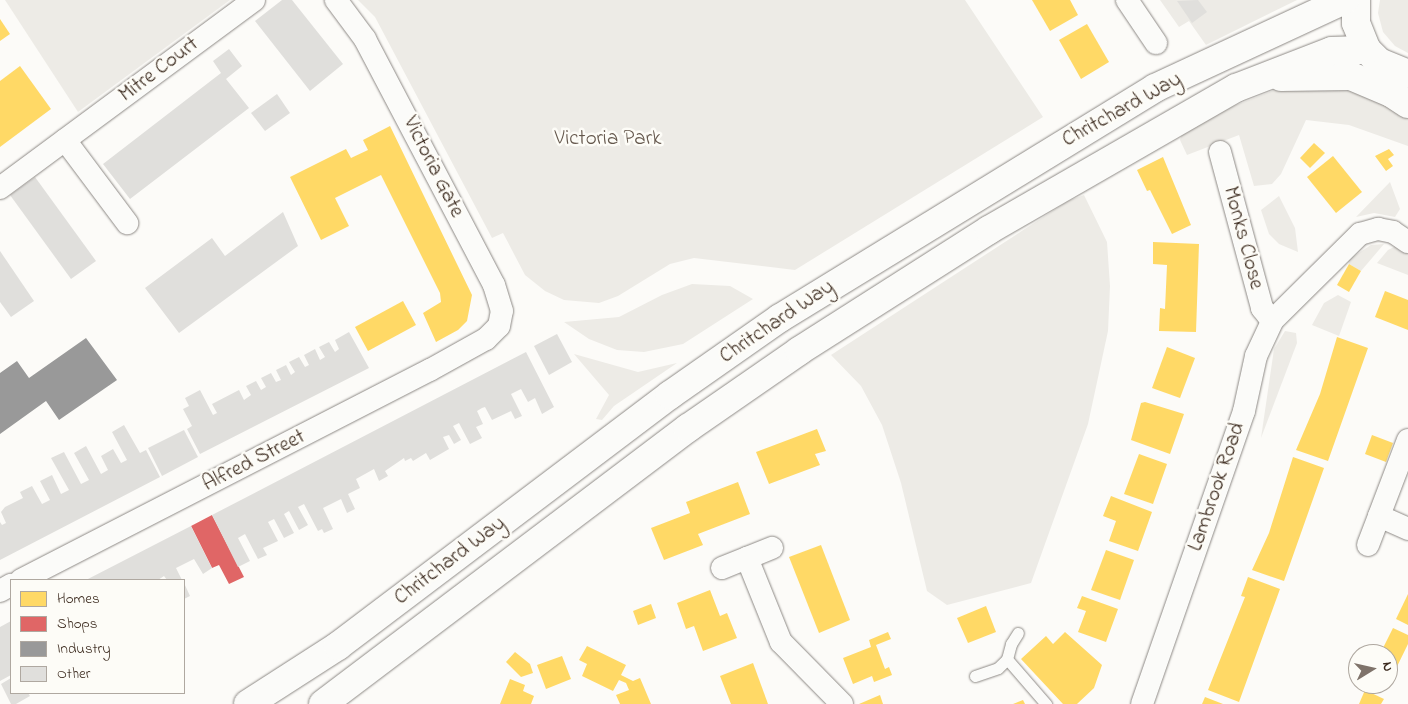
<!DOCTYPE html>
<html>
<head>
<meta charset="utf-8">
<style>
  body { margin:0 }
  #map { position:relative; width:1408px; height:704px; overflow:hidden; background:#fcfbf8; font-family:"Indie Flower",sans-serif }
  div>[style] { position:absolute }
  [style*='--x'] { left:calc(var(--x)*1px); top:calc(var(--y)*1px); width:calc(var(--w)*1px); rotate:calc(var(--a)*1deg) }
  .green>* { inset:0; background:#edebe6 }
  .homes>* { inset:0; background:#ffd966 }
  .shops>* { inset:0; background:#e06666 }
  .industry>* { inset:0; background:#999 }
  .building>* { inset:0; background:#e0dfdc }
  .roads { filter:drop-shadow(0 0 1px #8d8985) drop-shadow(0 0 1px #8d8985) }
  .service>* { height:11px; margin:-5.5px; padding:0 5.5px; transform-origin:5.5px; border-radius:5.5px; background:#fbfbf9 }
  .minor>* { height:22px; margin:-11px; padding:0 11px; transform-origin:11px; border-radius:11px; background:#fbfbf9 }
  .primary>* { height:28px; margin:-14px; padding:0 14px; transform-origin:14px; border-radius:14px; background:#fbfbf9 }
  span { translate:-50% -50%; white-space:nowrap; text-align:center; line-height:1.15; -webkit-text-stroke:5px #fdfcf7; paint-order:stroke }
  .street-label { font-size:21px; color:#3b2a1e }
  .park-label { font-size:21px; color:#64574c }
  .legend { position:absolute; left:10px; top:579px; width:175px; height:115px; box-sizing:border-box; background:#fdfcf7; border:1px solid #afa8a0; margin:0; padding:6px 9px; list-style:none; font-size:15px; color:#3b2a1e }
  .legend li { display:flex; align-items:center; gap:10px; height:25px }
  .legend b { width:25px; border:1px solid #afa8a0 }
  .north { position:absolute; left:1348px; top:644px; width:50px; height:50px; box-sizing:border-box; background:#fdfcf7; border:1px solid #afa8a0; border-radius:50%; rotate:81deg; font-size:14px; font-weight:700; line-height:20px; text-align:center; color:#3b2a1e }
  .north::after { content:''; display:block; margin:auto; width:18px; height:22px; background:#7f736a; clip-path:polygon(50% 0,100% 100%,50% 72%,0 100%) }
</style>
</head>
<body>
<div id="map">
  <div class="green">
    <div style="clip-path:polygon(5px 0,230px 0,78px 112px)"></div>
    <div style="clip-path:polygon(358px 0,965px 0,1043px 117px,795px 270px,694px 258px,670px 264px,618px 296px,599px 303px,564px 300px,545px 291px,525px 275px,503px 233px,492px 238px,375px 17px)"></div>
    <div style="clip-path:polygon(1160px 0,1297px 0,1206px 45px,1189px 21px,1179px 27px)"></div>
    <div style="clip-path:polygon(1380px 0,1408px 0,1408px 53px,1395px 46px,1383px 32px,1378px 13px)"></div>
    <div style="clip-path:polygon(1342px 86px,1408px 114px,1408px 146px,1349px 125px,1306px 120px,1281px 174px,1272px 184px,1254px 186px,1239px 135px,1187px 155px,1180px 140px,1182px 133px,1221px 111px,1282px 87px)"></div>
    <div style="clip-path:polygon(1390px 182px,1400px 209px,1395px 217px,1374px 213px,1356px 217px)"></div>
    <div style="clip-path:polygon(1084px 195px,1107px 242px,1110px 286px,1108px 331px,1088px 424px,1031px 583px,947px 605px,927px 591px,901px 483px,882px 425px,861px 386px,831px 355px,1068px 201px)"></div>
    <div style="clip-path:polygon(1279px 196px,1295px 228px,1298px 252px,1279px 244px,1269px 234px,1261px 210px)"></div>
    <div style="clip-path:polygon(1384px 244px,1361px 271px,1349px 264px,1348px 260px,1371px 245px)"></div>
    <div style="clip-path:polygon(1396px 246px,1408px 254px,1408px 275px,1377px 263px,1388px 250px)"></div>
    <div style="clip-path:polygon(692px 284px,730px 286px,753px 299px,683px 344px,644px 352px,617px 350px,589px 339px,564px 322px,619px 317px,662px 295px)"></div>
    <div style="clip-path:polygon(1338px 295px,1351px 302px,1339px 336px,1312px 325px,1324px 303px)"></div>
    <div style="clip-path:polygon(1285px 331px,1296px 333px,1297px 343px,1261px 438px,1274px 349px)"></div>
    <div style="clip-path:polygon(574px 354px,638px 372px,677px 363px,614px 406px,602px 420px,596px 419px,609px 395px)"></div>
  </div>
  <div class="homes">
    <div style="clip-path:polygon(1032px 0,1070px 0,1078px 15px,1050px 31px)"></div>
    <div style="clip-path:polygon(0 19px,10px 34px,0 41px)"></div>
    <div style="clip-path:polygon(1087px 24px,1109px 62px,1081px 79px,1059px 40px)"></div>
    <div style="clip-path:polygon(20px 66px,51px 109px,0 147px,0 81px)"></div>
    <div style="clip-path:polygon(390px 126px,472px 295px,467px 321px,458px 330px,436px 342px,423px 313px,441px 302px,440px 293px,381px 175px,335px 198px,349px 226px,321px 240px,290px 177px,346px 149px,351px 158px,368px 150px,363px 140px)"></div>
    <div style="clip-path:polygon(1314px 143px,1325px 153px,1310px 168px,1300px 158px)"></div>
    <div style="clip-path:polygon(1389px 149px,1394px 155px,1388px 159px,1393px 166px,1386px 171px,1375px 156px)"></div>
    <div style="clip-path:polygon(1333px 156px,1362px 192px,1336px 213px,1307px 177px)"></div>
    <div style="clip-path:polygon(1163px 157px,1191px 225px,1172px 234px,1150px 190px,1147px 191px,1137px 170px)"></div>
    <div style="clip-path:polygon(1153px 242px,1199px 244px,1196px 332px,1159px 331px,1160px 308px,1165px 309px,1167px 265px,1153px 264px)"></div>
    <div style="clip-path:polygon(1349px 264px,1361px 271px,1349px 292px,1337px 285px)"></div>
    <div style="clip-path:polygon(1385px 291px,1408px 300px,1408px 330px,1375px 317px)"></div>
    <div style="clip-path:polygon(403px 301px,416px 325px,368px 351px,355px 327px)"></div>
    <div style="clip-path:polygon(1337px 337px,1368px 348px,1328px 461px,1296px 450px,1320px 394px)"></div>
    <div style="clip-path:polygon(1167px 347px,1195px 358px,1180px 398px,1152px 388px)"></div>
    <div style="clip-path:polygon(1145px 402px,1184px 414px,1170px 454px,1131px 440px,1141px 403px)"></div>
    <div style="clip-path:polygon(817px 429px,826px 451px,815px 454px,820px 465px,769px 484px,756px 452px)"></div>
    <div style="clip-path:polygon(1372px 435px,1393px 443px,1386px 462px,1365px 454px)"></div>
    <div style="clip-path:polygon(1139px 454px,1167px 464px,1153px 504px,1124px 494px)"></div>
    <div style="clip-path:polygon(1293px 457px,1324px 468px,1284px 581px,1252px 570px,1269px 533px)"></div>
    <div style="clip-path:polygon(738px 482px,750px 514px,698px 534px,703px 545px,664px 560px,651px 528px,690px 513px,686px 502px)"></div>
    <div style="clip-path:polygon(1111px 496px,1152px 512px,1138px 551px,1109px 541px,1116px 521px,1103px 516px)"></div>
    <div style="clip-path:polygon(821px 545px,850px 620px,819px 633px,789px 557px)"></div>
    <div style="clip-path:polygon(1106px 550px,1134px 560px,1120px 600px,1091px 590px)"></div>
    <div style="clip-path:polygon(1248px 577px,1280px 589px,1239px 702px,1208px 690px,1245px 597px,1241px 596px)"></div>
    <div style="clip-path:polygon(710px 590px,720px 616px,727px 613px,737px 638px,703px 651px,694px 626px,686px 629px,677px 603px)"></div>
    <div style="clip-path:polygon(1408px 594px,1408px 625px,1396px 619px)"></div>
    <div style="clip-path:polygon(1082px 596px,1118px 609px,1106px 642px,1078px 632px,1086px 611px,1077px 608px)"></div>
    <div style="clip-path:polygon(651px 604px,656px 618px,638px 625px,633px 611px)"></div>
    <div style="clip-path:polygon(986px 606px,996px 632px,968px 643px,957px 618px)"></div>
    <div style="clip-path:polygon(1393px 628px,1408px 635px,1408px 644px,1387px 687px,1381px 684px,1388px 684px,1388px 654px,1380px 654px)"></div>
    <div style="clip-path:polygon(888px 632px,891px 639px,876px 645px,885px 669px,889px 667px,892px 675px,874px 682px,872px 676px,853px 684px,843px 658px,871px 647px,869px 640px)"></div>
    <div style="clip-path:polygon(1065px 632px,1102px 665px,1094px 688px,1077px 704px,1063px 704px,1021px 659px,1046px 636px,1053px 644px)"></div>
    <div style="clip-path:polygon(587px 646px,626px 665px,621px 675px,633px 681px,640px 678px,651px 704px,620px 704px,616px 695px,629px 690px,626px 683px,619px 680px,613px 691px,582px 676px,587px 664px,579px 660px)"></div>
    <div style="clip-path:polygon(515px 652px,530px 664px,533px 673px,521px 677px,506px 662px)"></div>
    <div style="clip-path:polygon(562px 656px,571px 679px,546px 689px,537px 665px)"></div>
    <div style="clip-path:polygon(753px 663px,768px 704px,731px 704px,720px 676px)"></div>
    <div style="clip-path:polygon(510px 679px,525px 685px,523px 691px,534px 696px,531px 704px,500px 704px)"></div>
    <div style="clip-path:polygon(1365px 690px,1384px 699px,1381px 704px,1359px 704px)"></div>
    <div style="clip-path:polygon(880px 695px,883px 704px,859px 704px)"></div>
    <div style="clip-path:polygon(1205px 697px,1223px 704px,1202px 704px)"></div>
    <div style="clip-path:polygon(1023px 700px,1025px 704px,1013px 704px)"></div>
  </div>
  <div class="shops">
    <div style="clip-path:polygon(212px 515px,244px 577px,229px 584px,219px 565px,212px 568px,191px 526px)"></div>
  </div>
  <div class="industry">
    <div style="clip-path:polygon(86px 338px,117px 380px,59px 420px,46px 401px,0 434px,0 373px,17px 361px,29px 378px)"></div>
  </div>
  <div class="building">
    <div style="clip-path:polygon(282px 0,292px 0,343px 64px,310px 91px,255px 21px)"></div>
    <div style="clip-path:polygon(1198px 0,1207px 12px,1192px 23px,1177px 1px)"></div>
    <div style="clip-path:polygon(229px 49px,242px 66px,226px 79px,249px 108px,130px 199px,103px 164px,221px 73px,213px 61px)"></div>
    <div style="clip-path:polygon(277px 94px,290px 113px,265px 131px,251px 113px)"></div>
    <div style="clip-path:polygon(35px 177px,96px 261px,71px 279px,10px 195px)"></div>
    <div style="clip-path:polygon(283px 212px,298px 246px,179px 333px,145px 288px,212px 238px,225px 256px)"></div>
    <div style="clip-path:polygon(0 251px,34px 301px,11px 317px,0 302px)"></div>
    <div style="clip-path:polygon(349px 332px,369px 368px,200px 454px,187px 429px,192px 426px,183px 409px,189px 406px,185px 398px,200px 390px,213px 415px,217px 413px,212px 404px,239px 390px,244px 400px,251px 395px,246px 386px,256px 381px,261px 390px,266px 387px,261px 378px,271px 373px,276px 382px,281px 380px,276px 370px,286px 365px,291px 375px,295px 372px,289px 362px,299px 357px,305px 367px,309px 365px,304px 355px,315px 349px,320px 360px,325px 357px,319px 347px,329px 342px,335px 352px,339px 349px,335px 340px)"></div>
    <div style="clip-path:polygon(557px 334px,572px 362px,549px 375px,534px 346px)"></div>
    <div style="clip-path:polygon(526px 352px,554px 407px,542px 414px,535px 398px,528px 402px,521px 389px,511px 394px,522px 416px,515px 419px,511px 411px,492px 420px,485px 407px,482px 408px,477px 411px,483px 424px,476px 427px,482px 438px,470px 444px,459px 423px,453px 426px,461px 440px,454px 444px,449px 435px,443px 437px,449px 449px,430px 460px,426px 453px,413px 461px,411px 458px,405px 461px,404px 458px,385px 471px,388px 476px,379px 481px,374px 469px,356px 479px,360px 488px,348px 494px,355px 509px,347px 513px,341px 499px,323px 508px,333px 529px,324px 533px,322px 529px,318px 531px,304px 504px,298px 507px,308px 525px,299px 530px,289px 511px,284px 514px,294px 533px,284px 538px,274px 519px,268px 522px,278px 541px,263px 548px,267px 555px,258px 559px,245px 534px,238px 538px,250px 561px,238px 567px,212px 515px)"></div>
    <div style="clip-path:polygon(124px 425px,140px 453px,146px 450px,160px 477px,0 560px,0 522px,2px 525px,6px 523px,1px 512px,5px 507px,23px 498px,20px 492px,32px 486px,42px 504px,50px 500px,40px 481px,52px 475px,61px 494px,69px 490px,51px 458px,64px 452px,81px 484px,89px 480px,74px 453px,86px 446px,101px 474px,108px 470px,101px 456px,113px 449px,121px 463px,127px 460px,112px 432px)"></div>
    <div style="clip-path:polygon(184px 430px,198px 457px,162px 476px,148px 448px)"></div>
    <div style="clip-path:polygon(191px 526px,212px 568px,203px 574px,194px 559px,176px 568px,182px 580px,167px 580px,164px 576px,158px 580px,86px 580px)"></div>
    <div style="clip-path:polygon(184px 583px,190px 596px,184px 599px)"></div>
    <div style="clip-path:polygon(11px 621px,11px 675px,0 681px,0 627px)"></div>
    <div style="clip-path:polygon(11px 678px,11px 693px,28px 693px,30px 696px,16px 704px,11px 704px,1px 684px)"></div>
  </div>
  <div class="roads">
    <div class="service">
      <div style="--x:1007;--y:659;--w:60;--a:49.1"></div>
      <div style="--x:975;--y:676;--w:24;--a:-19"></div>
      <div style="--x:998;--y:668;--w:13;--a:-45"></div>
      <div style="--x:1007;--y:659;--w:16;--a:-75"></div>
      <div style="--x:1011;--y:644;--w:13;--a:-58"></div>
    </div>
    <div class="minor">
      <div style="--x:1127;--y:0;--w:52;--a:56"></div>
      <div style="--x:65;--y:140;--w:104;--a:53.2"></div>
      <div style="--x:1220;--y:152;--w:162;--a:74.9"></div>
      <div style="--x:1262;--y:308;--w:16;--a:52"></div>
      <div style="--x:0;--y:188;--w:316;--a:-36.5"></div>
      <div style="--x:1408;--y:440;--w:81;--a:110.9"></div>
      <div style="--x:1379;--y:516;--w:32;--a:24"></div>
      <div style="--x:1368;--y:545;--w:31;--a:-69"></div>
      <div style="--x:747;--y:558;--w:27;--a:-22"></div>
      <div style="--x:722;--y:568;--w:27;--a:-22"></div>
      <div style="--x:747;--y:558;--w:91;--a:68"></div>
      <div style="--x:781;--y:642;--w:87;--a:45.5"></div>
      <div style="--x:21;--y:580;--w:460;--a:-27.2"></div>
      <div style="--x:430;--y:370;--w:64;--a:-29"></div>
      <div style="--x:486;--y:339;--w:18;--a:-45"></div>
      <div style="--x:499;--y:326;--w:15;--a:-79"></div>
      <div style="--x:502;--y:311;--w:27;--a:-107"></div>
      <div style="--x:494;--y:285;--w:278;--a:-117.7"></div>
      <div style="--x:365;--y:39;--w:49;--a:-126.6"></div>
      <div style="--x:0;--y:591;--w:13;--a:-29"></div>
      <div style="--x:1142;--y:704;--w:310;--a:-70.8"></div>
      <div style="--x:1244;--y:411;--w:56;--a:-77.7"></div>
      <div style="--x:1256;--y:356;--w:38;--a:-65"></div>
      <div style="--x:1272;--y:321;--w:124;--a:-44.7"></div>
      <div style="--x:1360;--y:234;--w:19;--a:-16"></div>
      <div style="--x:1378;--y:229;--w:15;--a:11"></div>
      <div style="--x:1393;--y:232;--w:18;--a:34"></div>
    </div>
    <div class="primary">
      <div style="--x:1356;--y:0;--w:23;--a:90"></div>
      <div style="--x:1356;--y:23;--w:29;--a:68"></div>
      <div style="--x:1367;--y:50;--w:17;--a:45"></div>
      <div style="--x:1379;--y:62;--w:31;--a:22"></div>
      <div style="--x:1281;--y:77;--w:70;--a:-0.8"></div>
      <div style="--x:1351;--y:76;--w:43;--a:23"></div>
      <div style="--x:1391;--y:93;--w:20;--a:33"></div>
      <div style="--x:248;--y:704;--w:107;--a:-32.8"></div>
      <div style="--x:338;--y:646;--w:416;--a:-37.1"></div>
      <div style="--x:670;--y:395;--w:134;--a:-35"></div>
      <div style="--x:780;--y:318;--w:440;--a:-31.5"></div>
      <div style="--x:1155;--y:88;--w:209;--a:-24.9"></div>
      <div style="--x:323;--y:704;--w:458;--a:-37.1"></div>
      <div style="--x:688;--y:428;--w:135;--a:-34.7"></div>
      <div style="--x:799;--y:351;--w:225;--a:-32.5"></div>
      <div style="--x:989;--y:230;--w:285;--a:-29.9"></div>
      <div style="--x:1236;--y:88;--w:103;--a:-21.1"></div>
      <div style="--x:1332;--y:51;--w:35;--a:-2"></div>
    </div>
  </div>
  <div class="street-label">
    <span style="left:159px;top:70px;rotate:-37deg">Mitre Court</span>
    <span style="left:1122px;top:110px;rotate:-29deg">Chritchard Way</span>
    <span style="left:433px;top:167px;rotate:63deg">Victoria Gate</span>
    <span style="left:1243px;top:238px;rotate:75deg">Monks Close</span>
    <span style="left:777px;top:322px;rotate:-34deg">Chritchard Way</span>
    <span style="left:254px;top:461px;rotate:-27deg">Alfred Street</span>
    <span style="left:1217px;top:487px;rotate:-71deg">Lambrook Road</span>
    <span style="left:450px;top:561px;rotate:-37deg">Chritchard Way</span>
  </div>
  <div class="park-label">
    <span style="left:608px;top:139px">Victoria Park</span>
  </div>
  <ul class="legend">
  <li><b style="height:14px;background:#ffd966"></b>Homes</li>
  <li><b style="height:14px;background:#e06666"></b>Shops</li>
  <li><b style="height:14px;background:#999"></b>Industry</li>
  <li><b style="height:14px;background:#e0dfdc"></b>Other</li>
  </ul>
  <div class="north">N</div>
</div>
</body>
</html>
